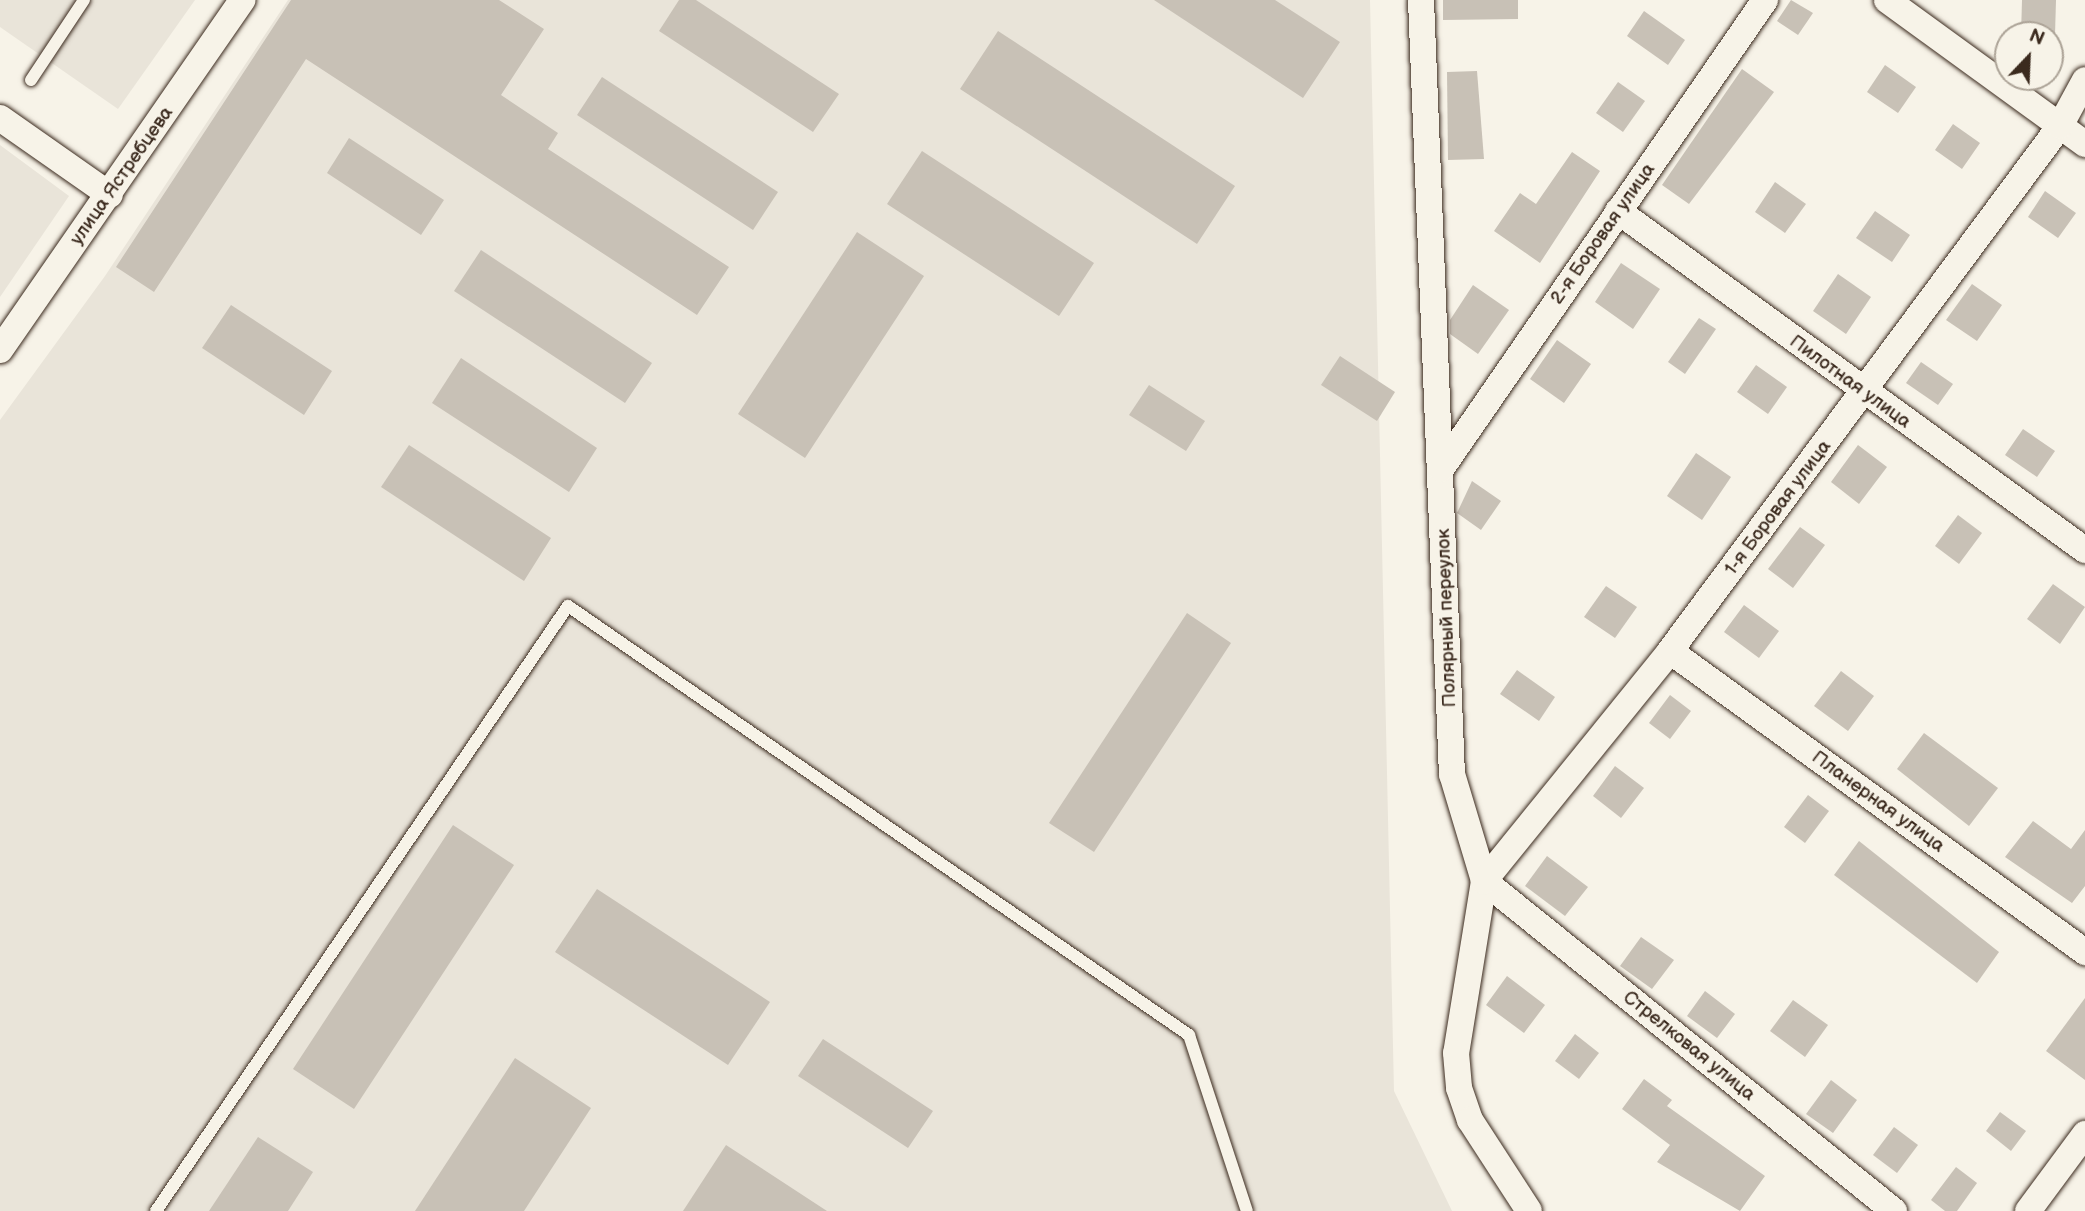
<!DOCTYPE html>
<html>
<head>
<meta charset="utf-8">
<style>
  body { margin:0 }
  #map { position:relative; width:2085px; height:1211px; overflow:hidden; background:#f7f3e8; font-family:"Balsamiq Sans",sans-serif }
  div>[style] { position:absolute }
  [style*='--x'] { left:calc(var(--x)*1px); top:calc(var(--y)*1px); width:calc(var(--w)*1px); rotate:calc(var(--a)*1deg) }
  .built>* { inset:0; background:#e9e4d9 }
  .building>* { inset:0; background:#c8c1b6 }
  .roads { filter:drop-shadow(0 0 2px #3b2a1e) drop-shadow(0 0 2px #3b2a1e) }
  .service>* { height:12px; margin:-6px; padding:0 6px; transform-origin:6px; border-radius:6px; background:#f7f3e8 }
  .minor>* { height:26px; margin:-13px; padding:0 13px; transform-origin:13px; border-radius:13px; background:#f7f3e8 }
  span { translate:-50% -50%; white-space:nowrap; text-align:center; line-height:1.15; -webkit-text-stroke:5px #f7f3e8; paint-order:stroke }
  .street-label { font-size:19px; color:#3b2a1e }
  .north { position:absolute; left:1994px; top:21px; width:70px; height:70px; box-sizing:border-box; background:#f7f3e8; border:2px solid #aca397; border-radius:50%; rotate:23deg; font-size:19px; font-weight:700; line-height:28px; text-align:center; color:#3b2a1e }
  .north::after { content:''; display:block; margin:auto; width:24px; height:32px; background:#3b2a1e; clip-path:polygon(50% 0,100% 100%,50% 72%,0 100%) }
</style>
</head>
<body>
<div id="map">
  <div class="built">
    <div style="clip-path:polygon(0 0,195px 0,118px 109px,0 27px)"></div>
    <div style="clip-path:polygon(288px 0,1370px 0,1394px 1091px,1452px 1211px,0 1211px,0 420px,105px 276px)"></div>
    <div style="clip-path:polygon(0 145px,69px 196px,0 297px)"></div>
  </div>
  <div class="building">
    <div style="clip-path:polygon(291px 0,499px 0,544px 29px,501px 95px,558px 133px,548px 149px,729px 267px,697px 315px,306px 59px,154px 292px,116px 267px)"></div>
    <div style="clip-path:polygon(679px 0,696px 0,839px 94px,813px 132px,659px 31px)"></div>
    <div style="clip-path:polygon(1154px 0,1275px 0,1340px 42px,1303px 98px)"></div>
    <div style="clip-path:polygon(1443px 0,1518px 0,1518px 19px,1443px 20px)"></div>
    <div style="clip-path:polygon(1791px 0,1813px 13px,1798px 35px,1777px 21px)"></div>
    <div style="clip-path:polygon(2022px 0,2056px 0,2055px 35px,2021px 35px)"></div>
    <div style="clip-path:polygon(1644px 11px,1685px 40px,1668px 65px,1627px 36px)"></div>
    <div style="clip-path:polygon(998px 31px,1235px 186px,1197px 244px,960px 89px)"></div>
    <div style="clip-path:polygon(1885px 65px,1916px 87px,1898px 113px,1867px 92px)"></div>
    <div style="clip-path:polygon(1742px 69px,1774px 92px,1689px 204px,1662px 185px)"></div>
    <div style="clip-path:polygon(1477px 71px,1484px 159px,1448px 160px,1447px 72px)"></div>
    <div style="clip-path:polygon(602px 77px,778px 192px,753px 230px,577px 115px)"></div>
    <div style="clip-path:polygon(1618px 82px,1645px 101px,1623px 132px,1596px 113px)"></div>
    <div style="clip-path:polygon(1953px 124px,1980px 143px,1962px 169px,1935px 150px)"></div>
    <div style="clip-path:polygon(349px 138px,444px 200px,421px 235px,327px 173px)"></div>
    <div style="clip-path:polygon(922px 151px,1094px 263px,1059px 316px,887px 204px)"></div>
    <div style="clip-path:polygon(1572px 152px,1600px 171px,1540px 263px,1494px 231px,1520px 193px,1536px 204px)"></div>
    <div style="clip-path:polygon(1775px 182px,1806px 204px,1785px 233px,1755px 212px)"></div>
    <div style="clip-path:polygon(2045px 191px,2076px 213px,2058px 238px,2028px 217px)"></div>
    <div style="clip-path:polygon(1875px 211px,1910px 235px,1892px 262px,1856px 238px)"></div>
    <div style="clip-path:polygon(857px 232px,924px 276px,805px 458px,738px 414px)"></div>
    <div style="clip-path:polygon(481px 250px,652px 363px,625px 403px,454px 291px)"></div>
    <div style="clip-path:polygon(1621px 263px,1660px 289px,1633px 329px,1595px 302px)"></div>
    <div style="clip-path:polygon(1838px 274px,1871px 297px,1846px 334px,1813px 311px)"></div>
    <div style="clip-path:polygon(1972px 284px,2002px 305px,1977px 341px,1946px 320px)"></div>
    <div style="clip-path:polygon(1473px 285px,1509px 310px,1478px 354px,1450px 334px,1450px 320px)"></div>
    <div style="clip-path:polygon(231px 305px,332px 371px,304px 415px,202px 348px)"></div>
    <div style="clip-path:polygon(1699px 318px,1716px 329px,1685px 374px,1668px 362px)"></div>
    <div style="clip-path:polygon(1557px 340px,1591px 364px,1564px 403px,1530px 379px)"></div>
    <div style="clip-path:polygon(1340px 356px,1395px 392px,1377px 421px,1321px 385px)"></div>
    <div style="clip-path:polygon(461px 358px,597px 448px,569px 492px,432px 403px)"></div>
    <div style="clip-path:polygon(1921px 362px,1953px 384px,1938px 405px,1906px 383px)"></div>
    <div style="clip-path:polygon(1756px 365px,1787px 387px,1768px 414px,1737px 392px)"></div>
    <div style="clip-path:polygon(1149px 385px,1205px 421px,1186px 451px,1129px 415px)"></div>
    <div style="clip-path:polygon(2023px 429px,2055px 451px,2037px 477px,2005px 455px)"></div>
    <div style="clip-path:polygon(409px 445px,551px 538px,524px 581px,381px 487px)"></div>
    <div style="clip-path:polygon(1858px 445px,1887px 467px,1859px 504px,1831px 482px)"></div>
    <div style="clip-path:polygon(1696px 453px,1731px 477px,1702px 520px,1667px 496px)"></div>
    <div style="clip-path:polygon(1472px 481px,1501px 501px,1481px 530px,1457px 513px)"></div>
    <div style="clip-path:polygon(1958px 515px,1982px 533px,1959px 564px,1935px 546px)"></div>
    <div style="clip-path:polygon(1800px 527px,1825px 545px,1793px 588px,1768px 569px)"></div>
    <div style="clip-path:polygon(2053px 584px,2085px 607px,2060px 644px,2027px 619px)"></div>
    <div style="clip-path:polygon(1606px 586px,1637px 607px,1615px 638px,1584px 617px)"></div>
    <div style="clip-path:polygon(1744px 605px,1779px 631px,1759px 658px,1724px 632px)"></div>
    <div style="clip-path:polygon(1187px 613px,1231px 643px,1094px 852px,1049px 823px)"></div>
    <div style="clip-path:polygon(1517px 670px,1555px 697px,1539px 721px,1500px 694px)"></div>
    <div style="clip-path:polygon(1841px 671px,1874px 696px,1848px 731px,1814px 706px)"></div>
    <div style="clip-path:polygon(1670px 695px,1691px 711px,1670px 739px,1649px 723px)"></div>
    <div style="clip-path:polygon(1924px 733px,1998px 788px,1969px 826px,1897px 769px)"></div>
    <div style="clip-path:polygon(1615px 766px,1644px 788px,1621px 818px,1593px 796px)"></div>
    <div style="clip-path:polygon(1808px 795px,1829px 811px,1805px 843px,1784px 827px)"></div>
    <div style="clip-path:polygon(2033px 821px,2071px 849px,2085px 830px,2085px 886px,2072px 903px,2005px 857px)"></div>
    <div style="clip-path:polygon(453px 825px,514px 865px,354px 1109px,293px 1069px)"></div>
    <div style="clip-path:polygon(1859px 841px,1999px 952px,1977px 983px,1834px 875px)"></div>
    <div style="clip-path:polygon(1547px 856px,1588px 887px,1565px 916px,1525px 886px)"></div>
    <div style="clip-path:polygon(597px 889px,770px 1002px,728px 1065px,555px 952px)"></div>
    <div style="clip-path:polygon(1641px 937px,1674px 960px,1652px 989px,1620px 966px)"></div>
    <div style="clip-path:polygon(1507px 976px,1545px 1005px,1524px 1033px,1486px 1005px)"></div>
    <div style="clip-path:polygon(1705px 991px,1735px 1014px,1717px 1038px,1687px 1016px)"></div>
    <div style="clip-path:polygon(2085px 998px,2085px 1080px,2046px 1051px)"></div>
    <div style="clip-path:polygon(1793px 1000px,1828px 1025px,1805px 1057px,1770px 1031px)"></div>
    <div style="clip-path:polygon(1575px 1034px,1599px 1053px,1579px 1079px,1555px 1061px)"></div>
    <div style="clip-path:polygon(823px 1039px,933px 1111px,908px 1148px,798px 1076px)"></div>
    <div style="clip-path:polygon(515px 1058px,591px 1108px,524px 1211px,415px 1211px)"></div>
    <div style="clip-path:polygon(1644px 1079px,1672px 1100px,1667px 1106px,1765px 1176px,1740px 1211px,1657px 1162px,1670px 1145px,1622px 1109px)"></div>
    <div style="clip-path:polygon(1831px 1080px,1857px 1100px,1833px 1133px,1806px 1114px)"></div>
    <div style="clip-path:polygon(2000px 1112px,2026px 1131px,2011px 1151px,1986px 1131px)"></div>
    <div style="clip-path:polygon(1894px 1127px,1918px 1145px,1897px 1173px,1873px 1155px)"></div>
    <div style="clip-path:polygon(258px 1137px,313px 1172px,288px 1211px,209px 1211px)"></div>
    <div style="clip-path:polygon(726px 1145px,827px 1211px,683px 1211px)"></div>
    <div style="clip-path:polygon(1956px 1167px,1977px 1183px,1957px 1211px,1945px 1211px,1931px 1200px)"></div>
  </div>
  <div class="roads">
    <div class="service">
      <div style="--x:31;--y:80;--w:96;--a:-56.5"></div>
      <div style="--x:156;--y:1211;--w:732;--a:-55.75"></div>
      <div style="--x:568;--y:606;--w:755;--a:34.64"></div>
      <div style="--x:1189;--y:1035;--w:185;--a:71.8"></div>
    </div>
    <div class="minor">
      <div style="--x:1421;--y:0;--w:775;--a:87.71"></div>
      <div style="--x:1452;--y:774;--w:112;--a:73.3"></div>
      <div style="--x:1484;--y:881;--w:174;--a:99.2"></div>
      <div style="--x:1456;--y:1053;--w:35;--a:85"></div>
      <div style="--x:1459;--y:1088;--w:34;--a:71"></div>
      <div style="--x:1470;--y:1120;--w:108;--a:57"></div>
      <div style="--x:1887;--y:0;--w:245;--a:36"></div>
      <div style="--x:0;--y:118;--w:134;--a:35"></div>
      <div style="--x:1618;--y:211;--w:577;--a:35.98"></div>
      <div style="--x:0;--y:350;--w:426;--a:-55.3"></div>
      <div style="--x:1441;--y:469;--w:570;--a:-55.36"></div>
      <div style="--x:1670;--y:651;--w:513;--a:35.95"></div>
      <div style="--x:1894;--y:1211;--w:526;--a:-141.17"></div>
      <div style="--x:1484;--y:881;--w:296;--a:-51"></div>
      <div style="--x:1670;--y:651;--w:654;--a:-53.39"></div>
      <div style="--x:2060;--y:126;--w:52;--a:-61.5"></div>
      <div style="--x:2028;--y:1211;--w:96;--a:-53.5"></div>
    </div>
  </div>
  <div class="street-label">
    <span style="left:122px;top:176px;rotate:-55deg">улица Ястребцева</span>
    <span style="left:1603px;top:234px;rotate:-55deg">2-я Боровая улица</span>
    <span style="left:1850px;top:382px;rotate:36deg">Пилотная улица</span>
    <span style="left:1778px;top:508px;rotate:-53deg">1-я Боровая улица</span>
    <span style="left:1447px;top:618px;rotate:-92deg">Полярный переулок</span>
    <span style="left:1878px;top:802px;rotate:36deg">Планерная улица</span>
    <span style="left:1689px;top:1046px;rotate:39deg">Стрелковая улица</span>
  </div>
  <div class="north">N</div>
</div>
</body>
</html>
